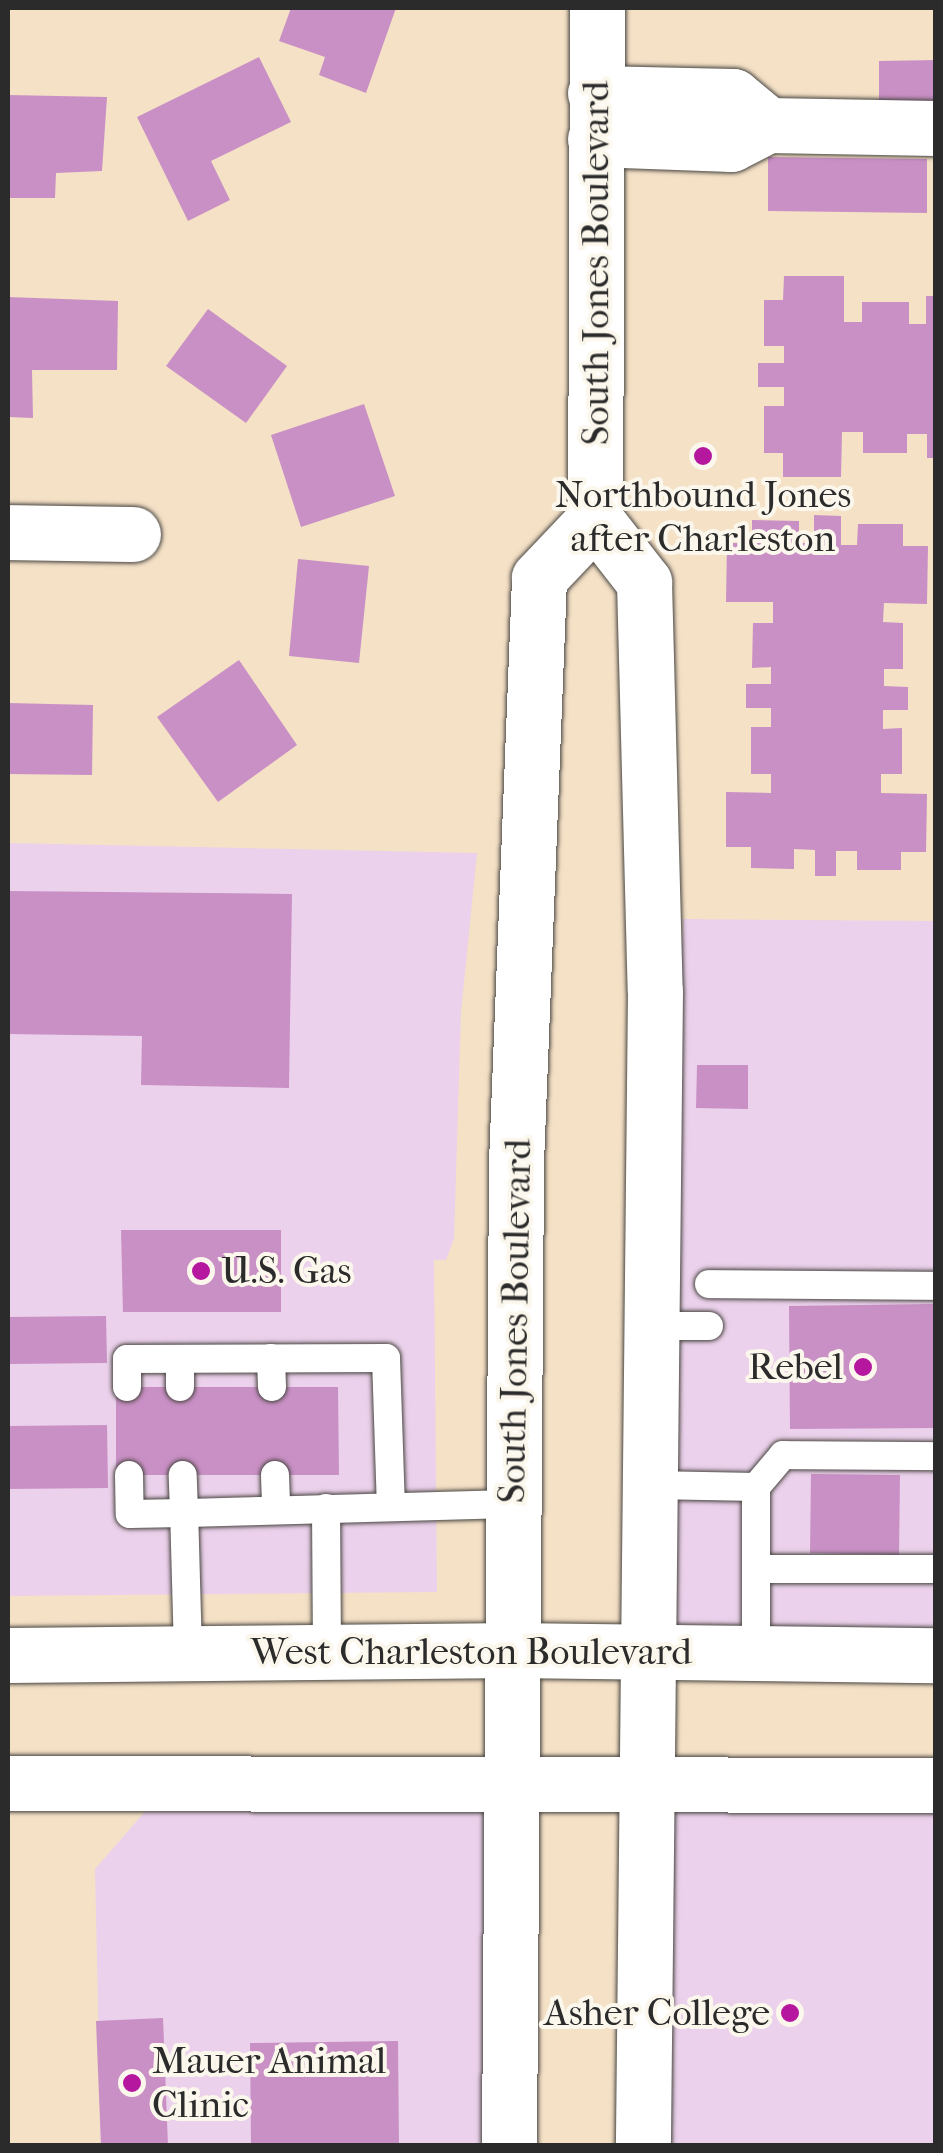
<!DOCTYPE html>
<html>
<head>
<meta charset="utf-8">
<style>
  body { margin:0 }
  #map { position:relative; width:943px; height:2153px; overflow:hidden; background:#f5e1c6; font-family:"IM FELL French Canon",serif }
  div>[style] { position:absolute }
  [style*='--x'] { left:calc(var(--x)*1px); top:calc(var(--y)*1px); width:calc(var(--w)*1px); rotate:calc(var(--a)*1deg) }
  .built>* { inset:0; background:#ebd1eb }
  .building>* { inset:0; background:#c990c5 }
  .roads { filter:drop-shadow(0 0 2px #494642) drop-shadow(0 0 2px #494642) }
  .service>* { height:28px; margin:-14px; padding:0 14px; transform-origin:14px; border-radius:14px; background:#fff }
  .minor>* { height:55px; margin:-27.5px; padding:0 27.5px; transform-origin:27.5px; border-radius:27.5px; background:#fff }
  .primary>* { height:55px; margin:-27.5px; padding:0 27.5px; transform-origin:27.5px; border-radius:27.5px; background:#fff }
  .dots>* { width:28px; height:28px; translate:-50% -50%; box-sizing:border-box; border:5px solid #fbf7ec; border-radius:50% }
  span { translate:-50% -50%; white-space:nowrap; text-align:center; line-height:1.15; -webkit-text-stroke:8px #fbf7ec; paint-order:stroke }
  .street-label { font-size:38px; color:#2b2b2b }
  .poi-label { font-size:38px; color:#2b2b2b }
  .left { translate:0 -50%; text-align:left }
  .right { translate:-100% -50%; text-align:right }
  .frame { position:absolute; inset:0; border:10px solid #2b2b2b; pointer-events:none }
</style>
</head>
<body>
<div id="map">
  <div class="built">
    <div style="clip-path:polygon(8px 843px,477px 853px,461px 1012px,454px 1239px,446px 1260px,434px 1260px,437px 1592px,8px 1596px)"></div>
    <div style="clip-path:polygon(683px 919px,935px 921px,935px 1655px,650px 1651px)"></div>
    <div style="clip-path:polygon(169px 1784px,507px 1785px,509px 2145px,101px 2145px,95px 1869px)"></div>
    <div style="clip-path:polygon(935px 1785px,935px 2145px,643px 2146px,645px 1786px)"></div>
  </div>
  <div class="building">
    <div style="clip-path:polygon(291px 8px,396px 8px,366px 93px,319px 75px,325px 57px,279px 41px)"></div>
    <div style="clip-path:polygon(259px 57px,291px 122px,211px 161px,230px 200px,188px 221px,137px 117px)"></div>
    <div style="clip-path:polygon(936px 60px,936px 103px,879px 103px,879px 61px)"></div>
    <div style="clip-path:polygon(8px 95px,107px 97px,102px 171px,56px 173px,55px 198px,8px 198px)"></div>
    <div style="clip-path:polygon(768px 157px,927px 159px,927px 213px,768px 211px)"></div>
    <div style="clip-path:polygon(784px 276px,844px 276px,844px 322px,862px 322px,862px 302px,909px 302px,909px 324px,926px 324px,926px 296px,936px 296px,936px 458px,927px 458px,927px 434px,907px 434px,907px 453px,863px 453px,863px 432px,842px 432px,841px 477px,783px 477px,783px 453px,764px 453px,764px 406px,784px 406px,784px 387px,758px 387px,758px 363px,784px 363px,784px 346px,764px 346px,764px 300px,783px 300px)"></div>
    <div style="clip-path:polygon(8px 297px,118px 301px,117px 370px,32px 370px,33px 418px,8px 417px)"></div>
    <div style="clip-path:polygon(208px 309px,287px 366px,246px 423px,166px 366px)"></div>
    <div style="clip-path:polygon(364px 404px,395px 496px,301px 527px,271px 435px)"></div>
    <div style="clip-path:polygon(814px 515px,841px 516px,841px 545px,857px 545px,858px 524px,903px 524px,903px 546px,928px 546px,927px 604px,884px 603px,883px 622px,903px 623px,903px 669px,884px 669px,884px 686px,908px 687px,908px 710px,883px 710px,883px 729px,902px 728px,902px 774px,881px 774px,881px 793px,927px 794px,926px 852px,901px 852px,901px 870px,857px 870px,857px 851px,836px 851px,836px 876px,815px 876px,815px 850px,794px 849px,794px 869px,751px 868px,751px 847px,726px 847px,726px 792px,771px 793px,771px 774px,751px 774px,751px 727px,771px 727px,771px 708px,746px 708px,746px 684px,771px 684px,771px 667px,752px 668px,753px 623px,773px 623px,773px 602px,726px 602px,727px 543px,752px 543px,752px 520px,799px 521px,799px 543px,814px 543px)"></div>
    <div style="clip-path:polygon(298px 559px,369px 566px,359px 663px,289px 656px)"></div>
    <div style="clip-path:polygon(239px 660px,297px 745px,218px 802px,157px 717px)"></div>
    <div style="clip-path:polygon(8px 703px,93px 705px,92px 775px,8px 774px)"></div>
    <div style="clip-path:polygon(8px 891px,292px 894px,289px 1088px,141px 1085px,142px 1036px,8px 1034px)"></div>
    <div style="clip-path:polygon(697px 1065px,748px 1065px,748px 1109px,696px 1108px)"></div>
    <div style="clip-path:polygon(121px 1230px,281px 1230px,281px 1312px,123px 1312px)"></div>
    <div style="clip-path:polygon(936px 1304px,936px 1428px,790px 1429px,789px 1306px)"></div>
    <div style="clip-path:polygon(106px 1316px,107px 1363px,8px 1364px,8px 1317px)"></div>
    <div style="clip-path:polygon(116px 1387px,338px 1387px,339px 1475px,116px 1475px)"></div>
    <div style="clip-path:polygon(107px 1425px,108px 1488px,8px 1489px,8px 1426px)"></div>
    <div style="clip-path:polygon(811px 1474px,900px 1475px,899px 1555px,810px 1553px)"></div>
    <div style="clip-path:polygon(163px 2018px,168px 2146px,101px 2146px,96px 2021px)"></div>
    <div style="clip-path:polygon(398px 2041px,399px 2146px,251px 2146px,250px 2043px)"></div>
  </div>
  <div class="roads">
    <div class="service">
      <div style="--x:709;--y:1284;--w:227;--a:0.5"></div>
      <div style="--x:650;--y:1326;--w:59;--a:0"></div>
      <div style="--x:271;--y:1358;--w:29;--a:88"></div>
      <div style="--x:180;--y:1359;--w:28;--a:90"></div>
      <div style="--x:127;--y:1387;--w:28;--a:-90"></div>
      <div style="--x:127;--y:1359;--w:259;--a:-0.2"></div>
      <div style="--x:386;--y:1358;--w:148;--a:88.1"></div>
      <div style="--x:129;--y:1475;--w:39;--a:89"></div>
      <div style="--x:130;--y:1514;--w:54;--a:-1.1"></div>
      <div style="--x:184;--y:1513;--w:38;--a:-92"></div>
      <div style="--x:275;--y:1475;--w:34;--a:88"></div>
      <div style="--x:652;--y:1485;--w:104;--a:1.1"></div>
      <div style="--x:326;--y:1508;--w:142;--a:89.6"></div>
      <div style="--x:756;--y:1569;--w:180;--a:0"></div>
      <div style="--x:188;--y:1652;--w:139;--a:-91.6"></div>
      <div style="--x:184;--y:1513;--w:330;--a:-1.6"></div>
      <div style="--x:756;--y:1652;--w:165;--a:-90"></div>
      <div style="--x:756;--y:1487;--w:42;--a:-49.8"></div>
      <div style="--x:783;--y:1455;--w:153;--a:0.4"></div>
    </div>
    <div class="minor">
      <div style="--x:595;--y:93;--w:138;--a:1.2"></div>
      <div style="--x:733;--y:96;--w:45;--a:39.6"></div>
      <div style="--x:595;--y:139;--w:136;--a:2.1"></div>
      <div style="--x:731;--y:144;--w:42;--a:-27.2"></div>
      <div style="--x:768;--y:125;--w:168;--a:1"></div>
      <div style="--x:8;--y:532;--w:125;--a:0.9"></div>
    </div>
    <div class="primary">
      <div style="--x:597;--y:8;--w:511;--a:90.22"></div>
      <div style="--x:595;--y:519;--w:80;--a:52.1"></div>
      <div style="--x:644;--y:582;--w:409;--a:88.5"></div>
      <div style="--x:655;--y:991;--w:1155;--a:90.6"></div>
      <div style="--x:8;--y:1655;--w:502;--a:-0.57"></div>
      <div style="--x:510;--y:1650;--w:426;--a:0.7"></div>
      <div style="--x:8;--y:1783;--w:928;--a:0.12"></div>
      <div style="--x:509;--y:2146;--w:984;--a:-89.59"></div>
      <div style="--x:516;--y:1162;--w:584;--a:-87.74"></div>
      <div style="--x:539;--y:578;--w:81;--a:-46.5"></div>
    </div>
  </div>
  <div class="dots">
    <div style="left:703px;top:456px;background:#b5179e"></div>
    <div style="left:201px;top:1271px;background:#b5179e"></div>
    <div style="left:863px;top:1367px;background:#b5179e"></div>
    <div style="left:790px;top:2013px;background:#b5179e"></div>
    <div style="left:132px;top:2083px;background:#b5179e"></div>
  </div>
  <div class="street-label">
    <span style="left:596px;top:263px;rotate:-90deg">South Jones Boulevard</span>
    <span style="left:515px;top:1321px;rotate:-89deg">South Jones Boulevard</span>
    <span style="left:471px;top:1652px">West Charleston Boulevard</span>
  </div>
  <div class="poi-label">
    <span style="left:703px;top:517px">Northbound Jones<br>after Charleston</span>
    <span class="left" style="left:221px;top:1271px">U.S. Gas</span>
    <span class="right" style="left:843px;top:1367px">Rebel</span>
    <span class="right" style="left:770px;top:2013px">Asher College</span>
    <span class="left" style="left:152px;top:2083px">Mauer Animal<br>Clinic</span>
  </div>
  <div class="frame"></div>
</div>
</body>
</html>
